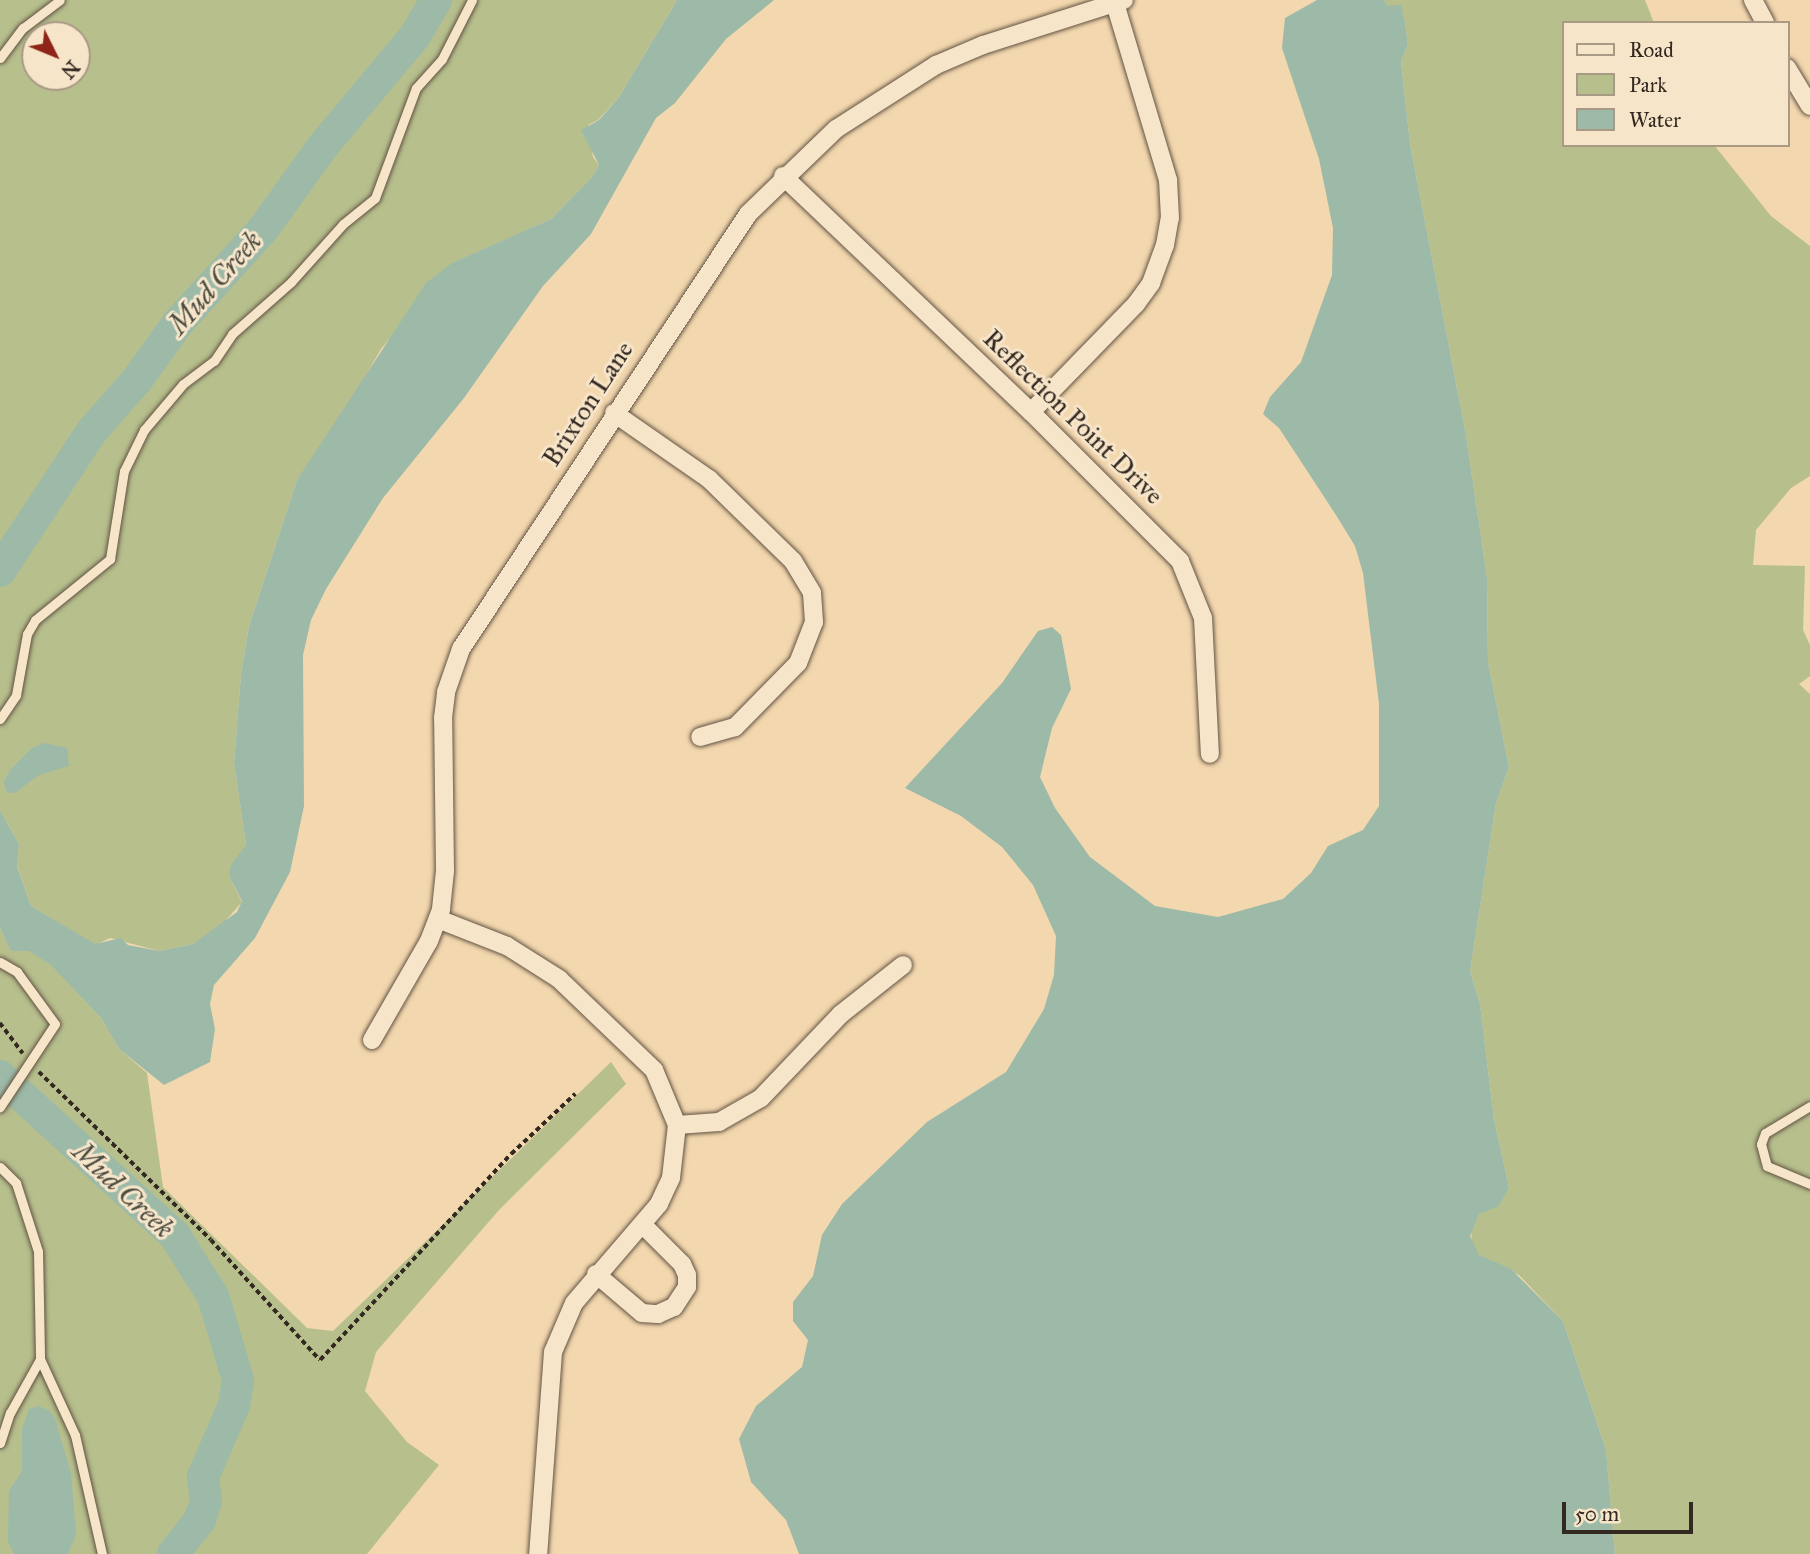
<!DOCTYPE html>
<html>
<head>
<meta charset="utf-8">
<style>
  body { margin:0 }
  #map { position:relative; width:1810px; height:1554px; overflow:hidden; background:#f3d7ae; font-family:"IM FELL Great Primer",serif }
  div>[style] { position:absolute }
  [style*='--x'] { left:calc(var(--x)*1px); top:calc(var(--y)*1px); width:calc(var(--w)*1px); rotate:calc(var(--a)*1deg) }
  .green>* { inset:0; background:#b7bf8d }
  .water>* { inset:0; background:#9cbaa7 }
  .river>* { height:32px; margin:-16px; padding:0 16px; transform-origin:16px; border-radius:16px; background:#9cbaa7 }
  .path>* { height:3.5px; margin-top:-1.75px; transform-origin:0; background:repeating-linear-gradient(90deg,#332921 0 5px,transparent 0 8.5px) }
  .roads { filter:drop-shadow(0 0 2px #635444) drop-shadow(0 0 2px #635444) }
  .service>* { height:9px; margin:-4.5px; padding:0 4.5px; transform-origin:4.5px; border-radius:4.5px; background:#f7e5ca }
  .minor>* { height:18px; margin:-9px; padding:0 9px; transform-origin:9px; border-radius:9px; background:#f7e5ca }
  span { translate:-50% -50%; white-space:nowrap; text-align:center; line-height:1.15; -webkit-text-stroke:6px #f7e5ca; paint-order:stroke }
  .street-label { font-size:26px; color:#332921 }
  .water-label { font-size:28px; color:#4d4d42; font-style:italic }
  .legend { position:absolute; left:1562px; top:21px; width:228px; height:126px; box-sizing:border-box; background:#f7e5ca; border:2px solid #a99a86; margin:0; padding:9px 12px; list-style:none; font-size:21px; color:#332921 }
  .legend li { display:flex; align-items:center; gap:14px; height:35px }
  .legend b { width:35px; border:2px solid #a99a86 }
  .north { position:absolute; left:21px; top:21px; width:70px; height:70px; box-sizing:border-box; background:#f7e5ca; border:2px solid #a99a86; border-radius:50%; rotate:133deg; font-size:19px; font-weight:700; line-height:28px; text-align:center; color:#332921 }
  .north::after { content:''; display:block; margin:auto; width:24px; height:32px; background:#8f2418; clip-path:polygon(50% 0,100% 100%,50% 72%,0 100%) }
  .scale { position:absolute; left:1562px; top:1502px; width:131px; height:32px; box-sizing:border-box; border:4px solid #332921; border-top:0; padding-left:9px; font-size:21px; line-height:24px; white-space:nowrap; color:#332921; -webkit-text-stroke:5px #f7e5ca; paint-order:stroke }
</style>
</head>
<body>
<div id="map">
  <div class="green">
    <div style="clip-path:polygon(evenodd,0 0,677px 0,619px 97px,598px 120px,588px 125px,593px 157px,599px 165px,592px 177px,551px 219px,453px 263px,381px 349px,339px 422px,297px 480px,249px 626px,241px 674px,234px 763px,246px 845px,229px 876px,242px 902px,220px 927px,193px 944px,159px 951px,110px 938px,95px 945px,31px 906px,17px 865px,19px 844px,0 810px,0 0,35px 35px,77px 35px,77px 77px,35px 77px,35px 35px)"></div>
    <div style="clip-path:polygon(1384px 0,1645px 0,1654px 23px,1563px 23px,1563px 145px,1714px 145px,1771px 216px,1810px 246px,1810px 476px,1791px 488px,1756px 530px,1753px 565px,1805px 566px,1803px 630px,1810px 645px,1810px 676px,1799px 684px,1810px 694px,1810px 1554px,1615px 1554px,1606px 1450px,1563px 1321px,1519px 1275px,1479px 1255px,1472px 1244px,1471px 1230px,1479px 1214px,1509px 1187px,1494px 1119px,1480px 1004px,1470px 971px,1496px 804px,1509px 767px,1488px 662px,1487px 578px,1466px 435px,1410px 144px,1401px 61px,1408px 45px,1405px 21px,1401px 6px,1388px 6px)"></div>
    <div style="clip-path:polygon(0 928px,11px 950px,30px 951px,51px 964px,101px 1018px,119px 1049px,147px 1073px,163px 1187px,307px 1328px,333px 1331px,611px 1062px,626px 1084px,499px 1210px,376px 1352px,365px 1391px,407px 1442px,439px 1465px,367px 1554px,0 1554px)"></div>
  </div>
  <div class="water">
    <div style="clip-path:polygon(677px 0,774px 0,726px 39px,675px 103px,656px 118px,591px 234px,543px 286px,464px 398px,383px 498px,326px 589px,311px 620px,303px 655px,304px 806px,290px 872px,255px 938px,214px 985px,210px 1004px,215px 1029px,210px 1062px,164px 1085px,119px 1049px,101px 1018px,51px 965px,29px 951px,11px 951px,0 928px,0 810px,19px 844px,17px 866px,31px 906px,95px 944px,121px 938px,128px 945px,159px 951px,193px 944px,237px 912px,242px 901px,229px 876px,231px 865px,246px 845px,234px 763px,241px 674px,249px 626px,297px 480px,426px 283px,452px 263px,551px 219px,592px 177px,599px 165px,581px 130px,599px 120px,619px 97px)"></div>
    <div style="clip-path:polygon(1317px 0,1384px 0,1388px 6px,1401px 5px,1405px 21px,1408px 45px,1401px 61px,1410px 144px,1466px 435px,1487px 578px,1488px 662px,1509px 767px,1496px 804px,1470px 971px,1480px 1004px,1494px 1119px,1509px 1187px,1499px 1206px,1479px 1214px,1470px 1236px,1479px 1255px,1511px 1269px,1563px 1321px,1606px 1450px,1615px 1554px,799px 1554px,786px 1520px,751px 1482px,739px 1439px,756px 1406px,802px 1367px,808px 1340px,793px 1321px,793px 1302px,813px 1276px,822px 1235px,842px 1204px,927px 1122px,1006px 1072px,1044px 1009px,1054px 975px,1056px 936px,1033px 885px,1002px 847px,961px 816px,905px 788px,1002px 683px,1038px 631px,1052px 627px,1061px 635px,1071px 689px,1052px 728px,1040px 777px,1055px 808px,1090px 857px,1155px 906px,1218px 917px,1283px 899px,1311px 873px,1328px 846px,1363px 830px,1379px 806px,1379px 704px,1363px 573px,1355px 546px,1336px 515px,1279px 428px,1263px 414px,1270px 397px,1301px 362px,1332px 275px,1333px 228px,1319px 159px,1282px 48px,1285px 18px)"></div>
    <div style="clip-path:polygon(44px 743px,67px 748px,69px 766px,39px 775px,15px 793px,7px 792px,4px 783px,9px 771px,32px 748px)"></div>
    <div style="clip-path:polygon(38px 1406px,49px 1410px,55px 1419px,71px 1473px,76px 1534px,68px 1554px,14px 1554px,8px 1541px,9px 1491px,22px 1471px,22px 1430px,29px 1409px)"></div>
  </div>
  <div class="river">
    <div style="--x:0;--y:571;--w:168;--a:-56.7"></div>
    <div style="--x:92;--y:431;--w:68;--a:-48.6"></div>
    <div style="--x:137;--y:380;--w:70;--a:-54.3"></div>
    <div style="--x:178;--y:323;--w:128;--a:-47.8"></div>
    <div style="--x:264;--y:228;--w:101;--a:-54.3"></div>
    <div style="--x:323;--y:146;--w:143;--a:-50.1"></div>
    <div style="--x:415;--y:36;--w:42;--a:-59.7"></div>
    <div style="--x:0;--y:1076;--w:237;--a:42.4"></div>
    <div style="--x:175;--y:1236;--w:71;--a:57.7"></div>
    <div style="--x:213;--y:1296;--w:88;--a:73.4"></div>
    <div style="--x:238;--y:1380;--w:25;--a:99"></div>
    <div style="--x:234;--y:1405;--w:78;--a:113.3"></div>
    <div style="--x:203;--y:1477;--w:24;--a:83"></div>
    <div style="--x:206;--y:1501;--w:20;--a:108"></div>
    <div style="--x:200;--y:1520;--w:43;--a:128.5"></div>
  </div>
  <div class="path">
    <div style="--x:0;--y:1023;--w:38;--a:53"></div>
    <div style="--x:39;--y:1072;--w:240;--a:44.3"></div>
    <div style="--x:211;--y:1240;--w:162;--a:47.8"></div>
    <div style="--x:320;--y:1360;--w:281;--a:-47.2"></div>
    <div style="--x:511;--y:1154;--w:88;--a:-43.2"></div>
  </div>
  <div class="roads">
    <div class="service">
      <div style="--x:0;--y:58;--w:38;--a:-53"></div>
      <div style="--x:23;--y:28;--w:46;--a:-37.1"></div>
      <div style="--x:0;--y:719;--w:29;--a:-56"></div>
      <div style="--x:16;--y:695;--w:62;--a:-79.8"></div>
      <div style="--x:27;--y:634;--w:16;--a:-60"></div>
      <div style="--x:35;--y:620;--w:97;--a:-39.1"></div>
      <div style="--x:110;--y:559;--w:89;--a:-81"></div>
      <div style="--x:124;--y:471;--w:46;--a:-64"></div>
      <div style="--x:144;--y:430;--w:60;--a:-49.7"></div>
      <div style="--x:183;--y:384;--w:39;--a:-37"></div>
      <div style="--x:214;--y:361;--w:32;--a:-56"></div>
      <div style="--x:232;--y:334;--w:79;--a:-41.4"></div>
      <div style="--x:291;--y:282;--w:78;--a:-48.1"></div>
      <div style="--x:343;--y:224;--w:41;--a:-39.1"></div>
      <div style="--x:375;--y:198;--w:117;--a:-69.6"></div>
      <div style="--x:416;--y:88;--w:39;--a:-48"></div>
      <div style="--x:442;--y:59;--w:66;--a:-63"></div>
      <div style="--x:0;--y:962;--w:20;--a:30"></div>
      <div style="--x:17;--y:972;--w:64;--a:53.8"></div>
      <div style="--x:55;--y:1024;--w:100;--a:123.5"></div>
      <div style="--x:1810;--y:1106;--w:52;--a:149"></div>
      <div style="--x:1765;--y:1133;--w:12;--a:110"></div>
      <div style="--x:1761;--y:1144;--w:23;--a:75"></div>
      <div style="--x:1767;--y:1166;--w:47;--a:22.7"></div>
      <div style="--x:0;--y:1167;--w:23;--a:45"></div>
      <div style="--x:16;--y:1183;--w:71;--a:72.1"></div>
      <div style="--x:38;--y:1251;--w:108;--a:88.9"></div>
      <div style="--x:40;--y:1359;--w:84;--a:65.3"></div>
      <div style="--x:75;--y:1435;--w:122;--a:77.2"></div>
      <div style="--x:0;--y:1443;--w:32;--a:-72"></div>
      <div style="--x:10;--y:1413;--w:62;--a:-60.9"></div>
    </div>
    <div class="minor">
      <div style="--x:1753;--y:0;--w:26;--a:62"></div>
      <div style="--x:1787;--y:68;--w:44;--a:58.8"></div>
      <div style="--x:783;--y:176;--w:342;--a:43.6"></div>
      <div style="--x:1031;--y:412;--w:211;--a:45"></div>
      <div style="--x:1180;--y:561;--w:61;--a:68"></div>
      <div style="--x:1203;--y:618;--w:136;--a:87.1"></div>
      <div style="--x:1031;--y:412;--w:151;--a:-45.8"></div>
      <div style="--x:1136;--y:304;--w:26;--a:-54"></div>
      <div style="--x:1151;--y:283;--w:40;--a:-69.8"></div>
      <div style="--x:1165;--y:245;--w:27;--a:-80"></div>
      <div style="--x:1170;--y:218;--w:38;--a:-93"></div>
      <div style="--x:1168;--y:180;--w:185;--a:-106.7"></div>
      <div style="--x:614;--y:413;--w:116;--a:34.8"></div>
      <div style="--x:709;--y:479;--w:117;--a:44.3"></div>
      <div style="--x:793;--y:561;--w:37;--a:59"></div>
      <div style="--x:812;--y:593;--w:29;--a:86"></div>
      <div style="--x:814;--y:622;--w:44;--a:111.3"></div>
      <div style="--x:798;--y:663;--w:90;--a:134.5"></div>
      <div style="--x:735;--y:727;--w:36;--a:164"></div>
      <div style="--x:438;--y:919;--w:74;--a:21.4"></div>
      <div style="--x:507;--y:946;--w:62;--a:32.4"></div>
      <div style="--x:559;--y:979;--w:132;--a:43.8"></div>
      <div style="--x:654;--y:1070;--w:60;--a:67.3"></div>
      <div style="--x:677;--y:1125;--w:53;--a:96.5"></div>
      <div style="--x:671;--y:1178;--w:29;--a:115"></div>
      <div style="--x:659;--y:1204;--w:130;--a:130.6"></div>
      <div style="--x:574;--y:1303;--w:53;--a:113.2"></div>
      <div style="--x:553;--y:1352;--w:203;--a:94.2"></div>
      <div style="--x:372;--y:1040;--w:114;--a:-60.1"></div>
      <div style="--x:429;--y:941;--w:34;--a:-69"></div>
      <div style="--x:441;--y:909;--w:38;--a:-84"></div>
      <div style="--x:445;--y:871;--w:153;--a:-90.7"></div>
      <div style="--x:443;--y:718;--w:26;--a:-83"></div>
      <div style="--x:446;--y:692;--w:46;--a:-70.8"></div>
      <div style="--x:461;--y:649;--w:521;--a:-56.58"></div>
      <div style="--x:748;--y:214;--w:122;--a:-44"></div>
      <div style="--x:836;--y:129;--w:119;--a:-32.6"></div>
      <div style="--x:936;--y:65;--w:51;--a:-23.1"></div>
      <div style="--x:983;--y:45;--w:148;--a:-17.7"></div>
      <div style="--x:677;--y:1125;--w:42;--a:-4.1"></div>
      <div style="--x:719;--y:1122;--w:48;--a:-29.7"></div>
      <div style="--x:761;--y:1098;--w:116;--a:-46.4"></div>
      <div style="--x:841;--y:1014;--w:79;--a:-38.3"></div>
      <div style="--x:596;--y:1274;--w:60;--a:40.3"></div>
      <div style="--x:642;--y:1313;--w:16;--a:4"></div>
      <div style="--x:658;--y:1314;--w:17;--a:-24"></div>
      <div style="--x:674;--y:1307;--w:24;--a:-57"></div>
      <div style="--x:687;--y:1287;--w:12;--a:-90"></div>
      <div style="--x:687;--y:1275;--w:12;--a:-114"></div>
      <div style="--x:682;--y:1264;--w:55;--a:-135"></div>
    </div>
  </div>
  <div class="street-label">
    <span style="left:588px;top:404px;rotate:-57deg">Brixton Lane</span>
    <span style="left:1073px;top:417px;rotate:44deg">Reflection Point Drive</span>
  </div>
  <div class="water-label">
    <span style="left:215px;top:283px;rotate:-49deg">Mud Creek</span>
    <span style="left:123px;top:1190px;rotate:43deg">Mud Creek</span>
  </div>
  <ul class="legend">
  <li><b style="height:9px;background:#f7e5ca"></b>Road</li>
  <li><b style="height:19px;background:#b7bf8d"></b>Park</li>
  <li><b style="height:19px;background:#9cbaa7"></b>Water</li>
  </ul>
  <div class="north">N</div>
  <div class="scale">50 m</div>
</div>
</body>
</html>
